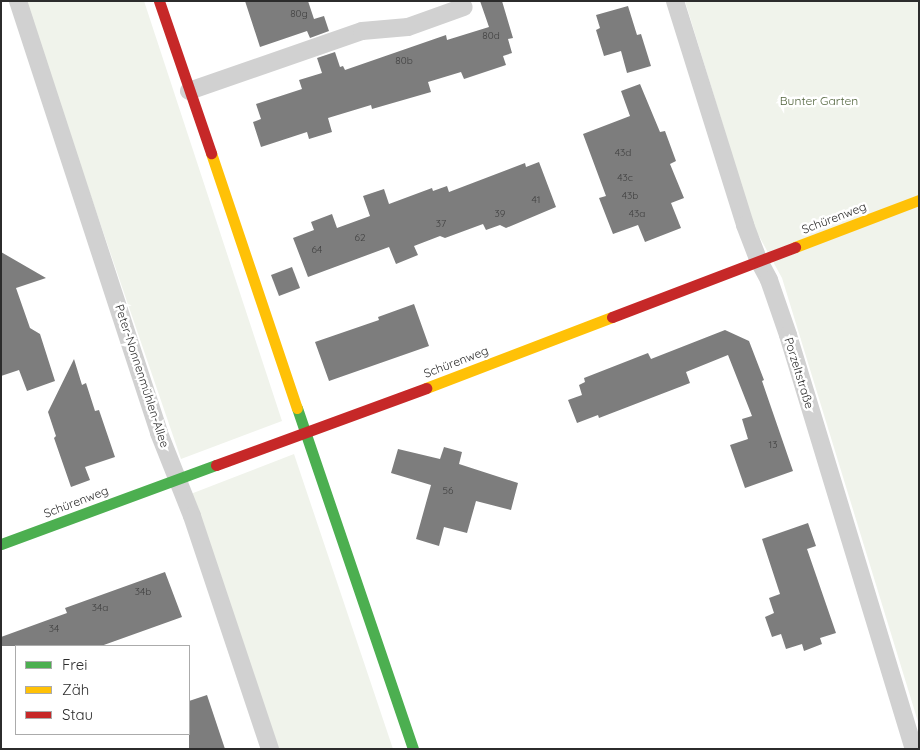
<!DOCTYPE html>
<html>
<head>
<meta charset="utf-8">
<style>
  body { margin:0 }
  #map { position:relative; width:920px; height:750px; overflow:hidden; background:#fff; font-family:Quicksand,sans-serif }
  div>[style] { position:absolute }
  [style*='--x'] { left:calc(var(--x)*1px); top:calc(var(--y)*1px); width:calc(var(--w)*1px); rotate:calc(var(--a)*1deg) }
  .green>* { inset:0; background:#f0f3eb }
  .building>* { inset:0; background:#7d7d7d }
  .street>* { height:18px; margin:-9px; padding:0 9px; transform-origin:9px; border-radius:9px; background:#d1d1d1 }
  .fast>* { height:11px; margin:-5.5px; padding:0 5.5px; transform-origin:5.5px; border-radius:5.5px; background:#4caf50 }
  .slow>* { height:11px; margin:-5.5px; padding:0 5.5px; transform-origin:5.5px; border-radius:5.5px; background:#ffc107 }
  .jam>* { height:11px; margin:-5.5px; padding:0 5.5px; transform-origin:5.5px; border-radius:5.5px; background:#c62828 }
  span { translate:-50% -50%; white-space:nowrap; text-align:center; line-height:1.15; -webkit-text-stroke:5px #fff; paint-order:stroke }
  .number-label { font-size:10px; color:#404040 }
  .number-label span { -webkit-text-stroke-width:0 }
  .park-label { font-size:12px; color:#52643d }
  .street-label { font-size:12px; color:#2c2c2c }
  .frame { position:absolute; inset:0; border:2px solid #2c2c2c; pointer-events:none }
  .legend { position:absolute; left:15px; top:645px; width:175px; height:90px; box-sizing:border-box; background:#fff; border:1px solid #ababab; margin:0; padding:6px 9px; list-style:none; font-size:15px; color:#2c2c2c }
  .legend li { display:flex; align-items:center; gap:10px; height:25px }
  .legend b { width:25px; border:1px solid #ababab }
</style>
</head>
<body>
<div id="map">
  <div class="green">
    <div style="clip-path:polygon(24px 1px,144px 1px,282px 421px,181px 459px)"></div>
    <div style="clip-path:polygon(685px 1px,919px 1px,919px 725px,782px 278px,754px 227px)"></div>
    <div style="clip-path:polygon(294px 454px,393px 749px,273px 749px,188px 495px)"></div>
  </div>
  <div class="building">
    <div style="clip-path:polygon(245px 1px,308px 1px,314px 19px,324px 16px,329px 31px,310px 38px,307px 31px,260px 47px)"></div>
    <div style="clip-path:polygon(480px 1px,502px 1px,513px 38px,508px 39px,512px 53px,503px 56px,506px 65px,464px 79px,461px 72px,428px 82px,431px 92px,372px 109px,371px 105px,328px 118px,332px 132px,309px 139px,307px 132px,261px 147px,253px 122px,261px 119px,256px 104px,302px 89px,299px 80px,322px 73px,317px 58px,335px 52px,340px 67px,343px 66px,345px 70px,446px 35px,447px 40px,489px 27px)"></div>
    <div style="clip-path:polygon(628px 6px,637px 35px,641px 34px,651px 66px,627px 73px,621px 51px,604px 56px,596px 30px,600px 28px,596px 15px)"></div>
    <div style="clip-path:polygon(640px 84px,660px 132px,665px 131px,676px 161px,670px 164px,684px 198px,671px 203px,681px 228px,645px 242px,638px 225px,613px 234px,599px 198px,606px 196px,583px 134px,630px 116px,621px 91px)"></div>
    <div style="clip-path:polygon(539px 162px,556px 207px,506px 228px,500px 225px,486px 230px,483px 224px,445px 238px,440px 236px,414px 246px,418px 255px,396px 264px,389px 247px,308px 277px,293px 238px,314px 230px,311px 222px,332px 214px,337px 228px,370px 216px,363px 196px,384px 189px,389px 204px,432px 188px,433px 191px,447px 186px,449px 192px,525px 163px,526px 167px)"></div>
    <div style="clip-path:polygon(1px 252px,46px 278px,16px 288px,30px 328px,40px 334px,55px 381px,27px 391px,19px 370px,1px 376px)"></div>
    <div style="clip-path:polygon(292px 267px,300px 288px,279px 296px,271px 275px)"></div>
    <div style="clip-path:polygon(414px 304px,429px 346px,329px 381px,315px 342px,379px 320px,378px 317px)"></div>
    <div style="clip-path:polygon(725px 330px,749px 341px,764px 380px,762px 381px,793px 471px,745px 488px,730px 445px,748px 439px,742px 419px,752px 416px,728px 355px,686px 372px,690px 383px,599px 418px,598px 415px,577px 423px,568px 400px,582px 395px,579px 385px,585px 382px,584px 378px,648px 353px,651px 359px)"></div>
    <div style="clip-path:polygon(74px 359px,82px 385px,86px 383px,95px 411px,99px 410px,115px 457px,85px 467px,90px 480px,71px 487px,54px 438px,56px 436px,48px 412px)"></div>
    <div style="clip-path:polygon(444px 447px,462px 452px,459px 464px,518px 483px,511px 510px,476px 501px,467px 533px,444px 527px,439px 546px,416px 539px,431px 485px,391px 473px,398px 449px,440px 459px)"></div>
    <div style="clip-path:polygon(808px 523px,816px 546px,807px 549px,836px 633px,820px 638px,822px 644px,804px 651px,802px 644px,786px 649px,781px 634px,772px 637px,765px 617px,774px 613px,769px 598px,780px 594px,762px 539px)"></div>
    <div style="clip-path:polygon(165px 572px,182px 617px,101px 646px,1px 646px,1px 637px,67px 613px,65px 608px)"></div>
    <div style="clip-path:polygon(207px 695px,225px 749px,189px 749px,189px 701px)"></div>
  </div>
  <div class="street">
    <div style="--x:18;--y:1;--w:454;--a:71.9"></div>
    <div style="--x:159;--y:433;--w:89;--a:68.3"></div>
    <div style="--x:192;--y:516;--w:246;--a:71.5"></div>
    <div style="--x:675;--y:1;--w:235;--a:72.6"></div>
    <div style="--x:745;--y:225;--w:39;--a:69"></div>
    <div style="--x:759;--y:261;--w:21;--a:62"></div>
    <div style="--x:769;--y:280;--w:58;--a:70.9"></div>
    <div style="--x:788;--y:335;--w:433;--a:73.1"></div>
    <div style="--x:189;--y:91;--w:183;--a:-19.1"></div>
    <div style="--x:362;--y:31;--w:46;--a:-5"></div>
    <div style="--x:408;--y:27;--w:59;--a:-19.7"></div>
  </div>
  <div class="fast">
    <div style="--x:297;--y:408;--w:360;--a:71.2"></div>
    <div style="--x:1;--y:544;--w:229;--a:-20.2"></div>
  </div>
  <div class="slow">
    <div style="--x:211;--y:153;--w:269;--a:71.4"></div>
    <div style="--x:795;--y:247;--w:133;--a:-20.8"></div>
    <div style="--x:426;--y:388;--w:199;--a:-20.9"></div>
  </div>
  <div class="jam">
    <div style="--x:159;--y:1;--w:161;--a:71.1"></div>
    <div style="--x:612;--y:317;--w:196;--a:-20.9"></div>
    <div style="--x:216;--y:465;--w:224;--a:-20.1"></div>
  </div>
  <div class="number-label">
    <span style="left:299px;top:14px">80g</span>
    <span style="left:491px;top:36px">80d</span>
    <span style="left:404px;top:61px">80b</span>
    <span style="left:623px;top:153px">43d</span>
    <span style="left:625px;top:178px">43c</span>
    <span style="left:630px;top:196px">43b</span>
    <span style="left:536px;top:200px">41</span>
    <span style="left:500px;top:214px">39</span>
    <span style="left:637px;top:214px">43a</span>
    <span style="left:441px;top:224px">37</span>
    <span style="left:360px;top:238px">62</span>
    <span style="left:317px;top:250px">64</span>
    <span style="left:773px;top:445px">13</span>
    <span style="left:448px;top:491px">56</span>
    <span style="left:143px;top:592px">34b</span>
    <span style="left:100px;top:608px">34a</span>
    <span style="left:54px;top:629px">34</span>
  </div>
  <div class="park-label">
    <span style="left:819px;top:101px">Bunter Garten</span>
  </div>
  <div class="street-label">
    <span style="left:834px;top:218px;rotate:-21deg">Schürenweg</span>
    <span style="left:456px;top:362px;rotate:-21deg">Schürenweg</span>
    <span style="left:799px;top:373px;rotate:73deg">Porzeltstraße</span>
    <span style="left:142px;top:376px;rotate:72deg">Peter-Nonnenmühlen-Allee</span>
    <span style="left:76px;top:502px;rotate:-21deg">Schürenweg</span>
  </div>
  <div class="frame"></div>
  <ul class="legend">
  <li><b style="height:6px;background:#4caf50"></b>Frei</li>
  <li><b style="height:6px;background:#ffc107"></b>Zäh</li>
  <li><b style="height:6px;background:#c62828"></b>Stau</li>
  </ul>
</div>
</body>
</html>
